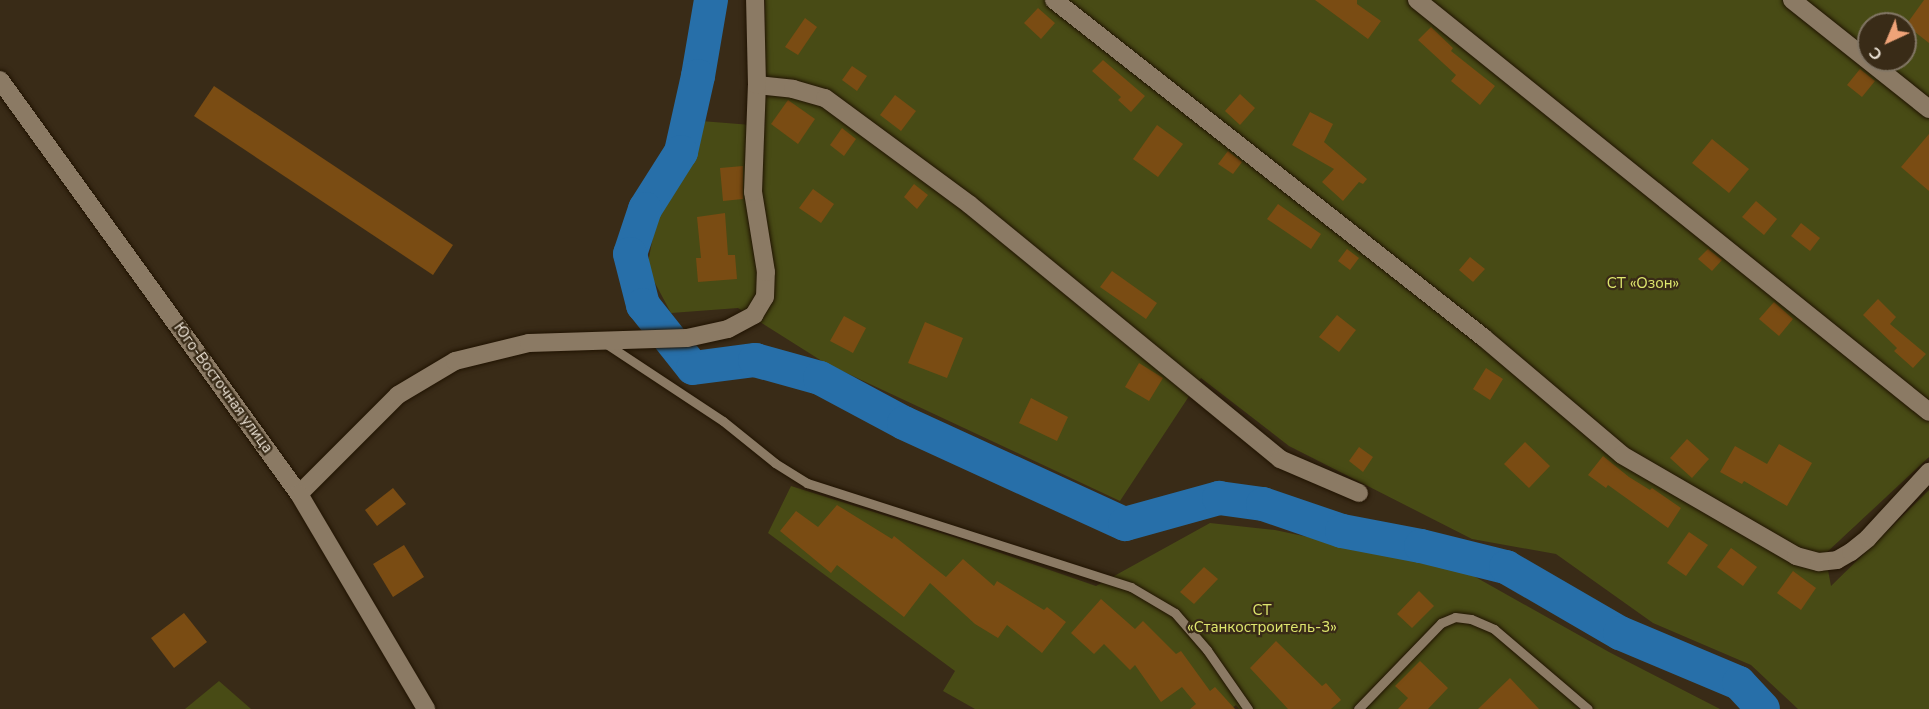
<!DOCTYPE html>
<html>
<head>
<meta charset="utf-8">
<style>
  body { margin:0 }
  #map { position:relative; width:1929px; height:709px; overflow:hidden; background:#392b17; font-family:"Nunito Sans",sans-serif }
  div>[style] { position:absolute }
  [style*='--x'] { left:calc(var(--x)*1px); top:calc(var(--y)*1px); width:calc(var(--w)*1px); rotate:calc(var(--a)*1deg) }
  .green>* { inset:0; background:#484b15 }
  .river>* { height:34px; margin:-17px; padding:0 17px; transform-origin:17px; border-radius:17px; background:#276fa9 }
  .building>* { inset:0; background:#7a4c13 }
  .roads { filter:drop-shadow(0 0 2px #201302) drop-shadow(0 0 2px #201302) }
  .service>* { height:9px; margin:-4.5px; padding:0 4.5px; transform-origin:4.5px; border-radius:4.5px; background:#8b7a64 }
  .minor>* { height:18px; margin:-9px; padding:0 9px; transform-origin:9px; border-radius:9px; background:#8b7a64 }
  .tertiary>* { height:18px; margin:-9px; padding:0 9px; transform-origin:9px; border-radius:9px; background:#8b7a64 }
  span { translate:-50% -50%; white-space:nowrap; text-align:center; line-height:1.15; -webkit-text-stroke:4.5px #392b17; paint-order:stroke }
  .park-label { font-size:15px; color:#dfe76e }
  .street-label { font-size:15px; color:#efe6d9 }
  .north { position:absolute; left:1857px; top:12px; width:60px; height:60px; box-sizing:border-box; background:#392b17; border:2px solid #827665; border-radius:50%; rotate:224deg; font-size:16px; font-weight:700; line-height:24px; text-align:center; color:#efe6d9 }
  .north::after { content:''; display:block; margin:auto; width:21px; height:27px; background:#efa378; clip-path:polygon(50% 0,100% 100%,50% 72%,0 100%) }
</style>
</head>
<body>
<div id="map">
  <div class="green">
    <div style="clip-path:polygon(evenodd,765px 0,1929px 0,1929px 457px,1825px 554px,1831px 586px,1929px 490px,1929px 709px,1798px 709px,1751px 665px,1653px 623px,1556px 554px,1472px 539px,1289px 446px,1201px 378px,1120px 501px,825px 363px,738px 308px,671px 313px,647px 268px,657px 216px,701px 121px,765px 126px,765px 0,1869px 24px,1905px 24px,1905px 60px,1869px 60px,1869px 24px)"></div>
    <div style="clip-path:polygon(791px 486px,960px 539px,1096px 586px,1210px 523px,1275px 530px,1463px 570px,1609px 652px,1720px 709px,1239px 709px,1236px 705px,1231px 709px,975px 709px,943px 691px,955px 671px,768px 533px)"></div>
    <div style="clip-path:polygon(219px 681px,251px 709px,185px 709px)"></div>
  </div>
  <div class="river">
    <div style="--x:711;--y:0;--w:77;--a:99.7"></div>
    <div style="--x:698;--y:76;--w:78;--a:102.6"></div>
    <div style="--x:681;--y:152;--w:67;--a:122.3"></div>
    <div style="--x:645;--y:209;--w:47;--a:108.4"></div>
    <div style="--x:630;--y:254;--w:53;--a:75.7"></div>
    <div style="--x:643;--y:305;--w:80;--a:51.6"></div>
    <div style="--x:693;--y:368;--w:63;--a:-7.4"></div>
    <div style="--x:755;--y:360;--w:67;--a:15.5"></div>
    <div style="--x:820;--y:378;--w:95;--a:28.2"></div>
    <div style="--x:904;--y:423;--w:243;--a:24.6"></div>
    <div style="--x:1125;--y:524;--w:98;--a:-15.5"></div>
    <div style="--x:1219;--y:498;--w:44;--a:7.8"></div>
    <div style="--x:1263;--y:504;--w:83;--a:18.9"></div>
    <div style="--x:1342;--y:531;--w:80;--a:10.8"></div>
    <div style="--x:1421;--y:546;--w:88;--a:13.9"></div>
    <div style="--x:1506;--y:567;--w:132;--a:30.1"></div>
    <div style="--x:1620;--y:633;--w:129;--a:22.8"></div>
    <div style="--x:1739;--y:683;--w:35;--a:47"></div>
  </div>
  <div class="building">
    <div style="clip-path:polygon(1315px 0,1357px 0,1357px 4px,1381px 21px,1368px 39px)"></div>
    <div style="clip-path:polygon(1924px 0,1929px 0,1929px 43px,1906px 25px)"></div>
    <div style="clip-path:polygon(1038px 8px,1055px 23px,1041px 39px,1024px 23px)"></div>
    <div style="clip-path:polygon(805px 18px,817px 27px,798px 55px,785px 47px)"></div>
    <div style="clip-path:polygon(1431px 27px,1453px 48px,1451px 51px,1495px 86px,1480px 105px,1451px 81px,1456px 75px,1418px 40px)"></div>
    <div style="clip-path:polygon(1103px 60px,1145px 96px,1131px 112px,1118px 100px,1121px 97px,1092px 71px)"></div>
    <div style="clip-path:polygon(852px 66px,867px 76px,857px 91px,842px 80px)"></div>
    <div style="clip-path:polygon(1860px 69px,1875px 81px,1862px 97px,1847px 85px)"></div>
    <div style="clip-path:polygon(214px 86px,453px 245px,433px 275px,194px 116px)"></div>
    <div style="clip-path:polygon(1240px 94px,1255px 108px,1240px 125px,1225px 111px)"></div>
    <div style="clip-path:polygon(895px 95px,916px 111px,901px 131px,880px 115px)"></div>
    <div style="clip-path:polygon(788px 100px,815px 119px,798px 144px,771px 124px)"></div>
    <div style="clip-path:polygon(1310px 112px,1333px 124px,1324px 142px,1367px 179px,1363px 184px,1359px 182px,1343px 201px,1322px 182px,1334px 169px,1292px 145px)"></div>
    <div style="clip-path:polygon(1157px 125px,1183px 144px,1158px 177px,1133px 159px)"></div>
    <div style="clip-path:polygon(842px 128px,856px 139px,844px 156px,830px 145px)"></div>
    <div style="clip-path:polygon(1929px 134px,1929px 191px,1901px 167px)"></div>
    <div style="clip-path:polygon(1712px 139px,1749px 169px,1729px 193px,1692px 163px)"></div>
    <div style="clip-path:polygon(1228px 151px,1242px 162px,1233px 174px,1218px 164px)"></div>
    <div style="clip-path:polygon(743px 166px,743px 199px,723px 201px,720px 168px)"></div>
    <div style="clip-path:polygon(914px 184px,928px 195px,917px 209px,904px 197px)"></div>
    <div style="clip-path:polygon(813px 189px,834px 204px,821px 223px,799px 208px)"></div>
    <div style="clip-path:polygon(1756px 201px,1777px 219px,1764px 235px,1742px 217px)"></div>
    <div style="clip-path:polygon(1278px 204px,1321px 234px,1311px 249px,1267px 219px)"></div>
    <div style="clip-path:polygon(725px 213px,728px 255px,735px 255px,737px 279px,698px 282px,696px 258px,701px 258px,697px 217px)"></div>
    <div style="clip-path:polygon(1801px 223px,1820px 238px,1810px 251px,1791px 236px)"></div>
    <div style="clip-path:polygon(1347px 249px,1359px 258px,1350px 270px,1338px 261px)"></div>
    <div style="clip-path:polygon(1708px 249px,1722px 260px,1712px 271px,1698px 259px)"></div>
    <div style="clip-path:polygon(1470px 257px,1485px 269px,1473px 282px,1459px 270px)"></div>
    <div style="clip-path:polygon(1112px 271px,1157px 303px,1146px 319px,1100px 287px)"></div>
    <div style="clip-path:polygon(1878px 299px,1896px 317px,1890px 324px,1926px 354px,1913px 368px,1894px 351px,1897px 348px,1863px 315px)"></div>
    <div style="clip-path:polygon(1774px 302px,1793px 319px,1779px 336px,1759px 319px)"></div>
    <div style="clip-path:polygon(1337px 315px,1356px 330px,1339px 352px,1319px 337px)"></div>
    <div style="clip-path:polygon(844px 316px,866px 328px,853px 353px,830px 341px)"></div>
    <div style="clip-path:polygon(925px 322px,963px 338px,947px 378px,908px 363px)"></div>
    <div style="clip-path:polygon(1139px 363px,1163px 378px,1149px 401px,1125px 387px)"></div>
    <div style="clip-path:polygon(1486px 368px,1503px 379px,1490px 400px,1473px 389px)"></div>
    <div style="clip-path:polygon(1031px 398px,1068px 417px,1057px 441px,1019px 423px)"></div>
    <div style="clip-path:polygon(1687px 439px,1709px 459px,1692px 478px,1670px 458px)"></div>
    <div style="clip-path:polygon(1525px 442px,1550px 466px,1529px 488px,1504px 464px)"></div>
    <div style="clip-path:polygon(1779px 444px,1812px 463px,1787px 506px,1744px 481px,1742px 484px,1720px 472px,1735px 446px,1767px 464px)"></div>
    <div style="clip-path:polygon(1359px 447px,1373px 457px,1363px 472px,1349px 461px)"></div>
    <div style="clip-path:polygon(1603px 456px,1629px 477px,1650px 490px,1652px 488px,1681px 508px,1668px 528px,1608px 485px,1606px 488px,1588px 475px)"></div>
    <div style="clip-path:polygon(393px 488px,406px 504px,377px 526px,365px 510px)"></div>
    <div style="clip-path:polygon(837px 505px,892px 539px,894px 536px,946px 577px,963px 559px,994px 586px,997px 581px,1044px 610px,1047px 607px,1066px 622px,1042px 653px,1007px 625px,998px 638px,975px 624px,930px 583px,904px 617px,837px 565px,831px 573px,780px 531px,796px 511px,818px 527px)"></div>
    <div style="clip-path:polygon(1689px 532px,1708px 545px,1686px 576px,1667px 563px)"></div>
    <div style="clip-path:polygon(404px 545px,424px 577px,393px 597px,373px 564px)"></div>
    <div style="clip-path:polygon(1731px 548px,1757px 567px,1743px 586px,1717px 567px)"></div>
    <div style="clip-path:polygon(1204px 567px,1218px 579px,1194px 604px,1180px 592px)"></div>
    <div style="clip-path:polygon(1793px 571px,1816px 588px,1801px 610px,1777px 593px)"></div>
    <div style="clip-path:polygon(1419px 591px,1434px 606px,1412px 628px,1397px 614px)"></div>
    <div style="clip-path:polygon(1101px 599px,1135px 629px,1143px 621px,1176px 654px,1181px 651px,1210px 691px,1215px 687px,1235px 709px,1190px 709px,1196px 704px,1182px 687px,1161px 702px,1135px 665px,1130px 670px,1104px 644px,1094px 654px,1071px 633px)"></div>
    <div style="clip-path:polygon(184px 613px,207px 642px,174px 668px,151px 638px)"></div>
    <div style="clip-path:polygon(1276px 641px,1322px 686px,1326px 683px,1341px 700px,1331px 709px,1288px 709px,1250px 668px)"></div>
    <div style="clip-path:polygon(1420px 661px,1448px 688px,1428px 709px,1398px 709px,1408px 698px,1395px 686px)"></div>
    <div style="clip-path:polygon(1510px 678px,1539px 709px,1478px 709px)"></div>
  </div>
  <div class="roads">
    <div class="service">
      <div style="--x:605;--y:343;--w:141;--a:33.5"></div>
      <div style="--x:723;--y:421;--w:67;--a:38.9"></div>
      <div style="--x:775;--y:463;--w:38;--a:32"></div>
      <div style="--x:807;--y:483;--w:340;--a:17.8"></div>
      <div style="--x:1131;--y:587;--w:51;--a:30.6"></div>
      <div style="--x:1175;--y:613;--w:49;--a:49.1"></div>
      <div style="--x:1207;--y:650;--w:72;--a:55.2"></div>
      <div style="--x:1358;--y:709;--w:120;--a:-46"></div>
      <div style="--x:1441;--y:623;--w:15;--a:-23"></div>
      <div style="--x:1455;--y:617;--w:16;--a:7"></div>
      <div style="--x:1471;--y:619;--w:25;--a:23"></div>
      <div style="--x:1494;--y:629;--w:123;--a:40.4"></div>
    </div>
    <div class="minor">
      <div style="--x:1054;--y:0;--w:546;--a:38.15"></div>
      <div style="--x:1483;--y:337;--w:182;--a:40.3"></div>
      <div style="--x:1622;--y:455;--w:201;--a:30.1"></div>
      <div style="--x:1796;--y:556;--w:24;--a:15"></div>
      <div style="--x:1819;--y:562;--w:18;--a:-6"></div>
      <div style="--x:1837;--y:560;--w:16;--a:-30"></div>
      <div style="--x:1851;--y:552;--w:22;--a:-39"></div>
      <div style="--x:1868;--y:538;--w:90;--a:-47.3"></div>
      <div style="--x:1417;--y:0;--w:657;--a:38.82"></div>
      <div style="--x:1792;--y:0;--w:175;--a:38.5"></div>
      <div style="--x:757;--y:85;--w:36;--a:6"></div>
      <div style="--x:793;--y:89;--w:33;--a:16"></div>
      <div style="--x:825;--y:98;--w:180;--a:36.4"></div>
      <div style="--x:970;--y:205;--w:401;--a:39.3"></div>
      <div style="--x:1280;--y:459;--w:86;--a:23.3"></div>
      <div style="--x:299;--y:494;--w:140;--a:-45"></div>
      <div style="--x:398;--y:395;--w:66;--a:-30.8"></div>
      <div style="--x:455;--y:361;--w:76;--a:-13.7"></div>
      <div style="--x:529;--y:343;--w:158;--a:-1.8"></div>
      <div style="--x:687;--y:338;--w:42;--a:-12.4"></div>
      <div style="--x:728;--y:329;--w:30;--a:-28"></div>
      <div style="--x:754;--y:315;--w:21;--a:-59"></div>
      <div style="--x:765;--y:297;--w:25;--a:-88"></div>
      <div style="--x:766;--y:272;--w:81;--a:-99.2"></div>
      <div style="--x:753;--y:192;--w:107;--a:-87.9"></div>
      <div style="--x:757;--y:85;--w:85;--a:-91.3"></div>
    </div>
    <div class="tertiary">
      <div style="--x:0;--y:80;--w:511;--a:54.16"></div>
      <div style="--x:299;--y:494;--w:250;--a:59.4"></div>
    </div>
  </div>
  <div class="park-label">
    <span style="left:1643px;top:284px">СТ «Озон»</span>
    <span style="left:1262px;top:619px">СТ<br>«Станкостроитель-3»</span>
  </div>
  <div class="street-label">
    <span style="left:223px;top:388px;rotate:54deg">Юго-Восточная улица</span>
  </div>
  <div class="north">С</div>
</div>
</body>
</html>
